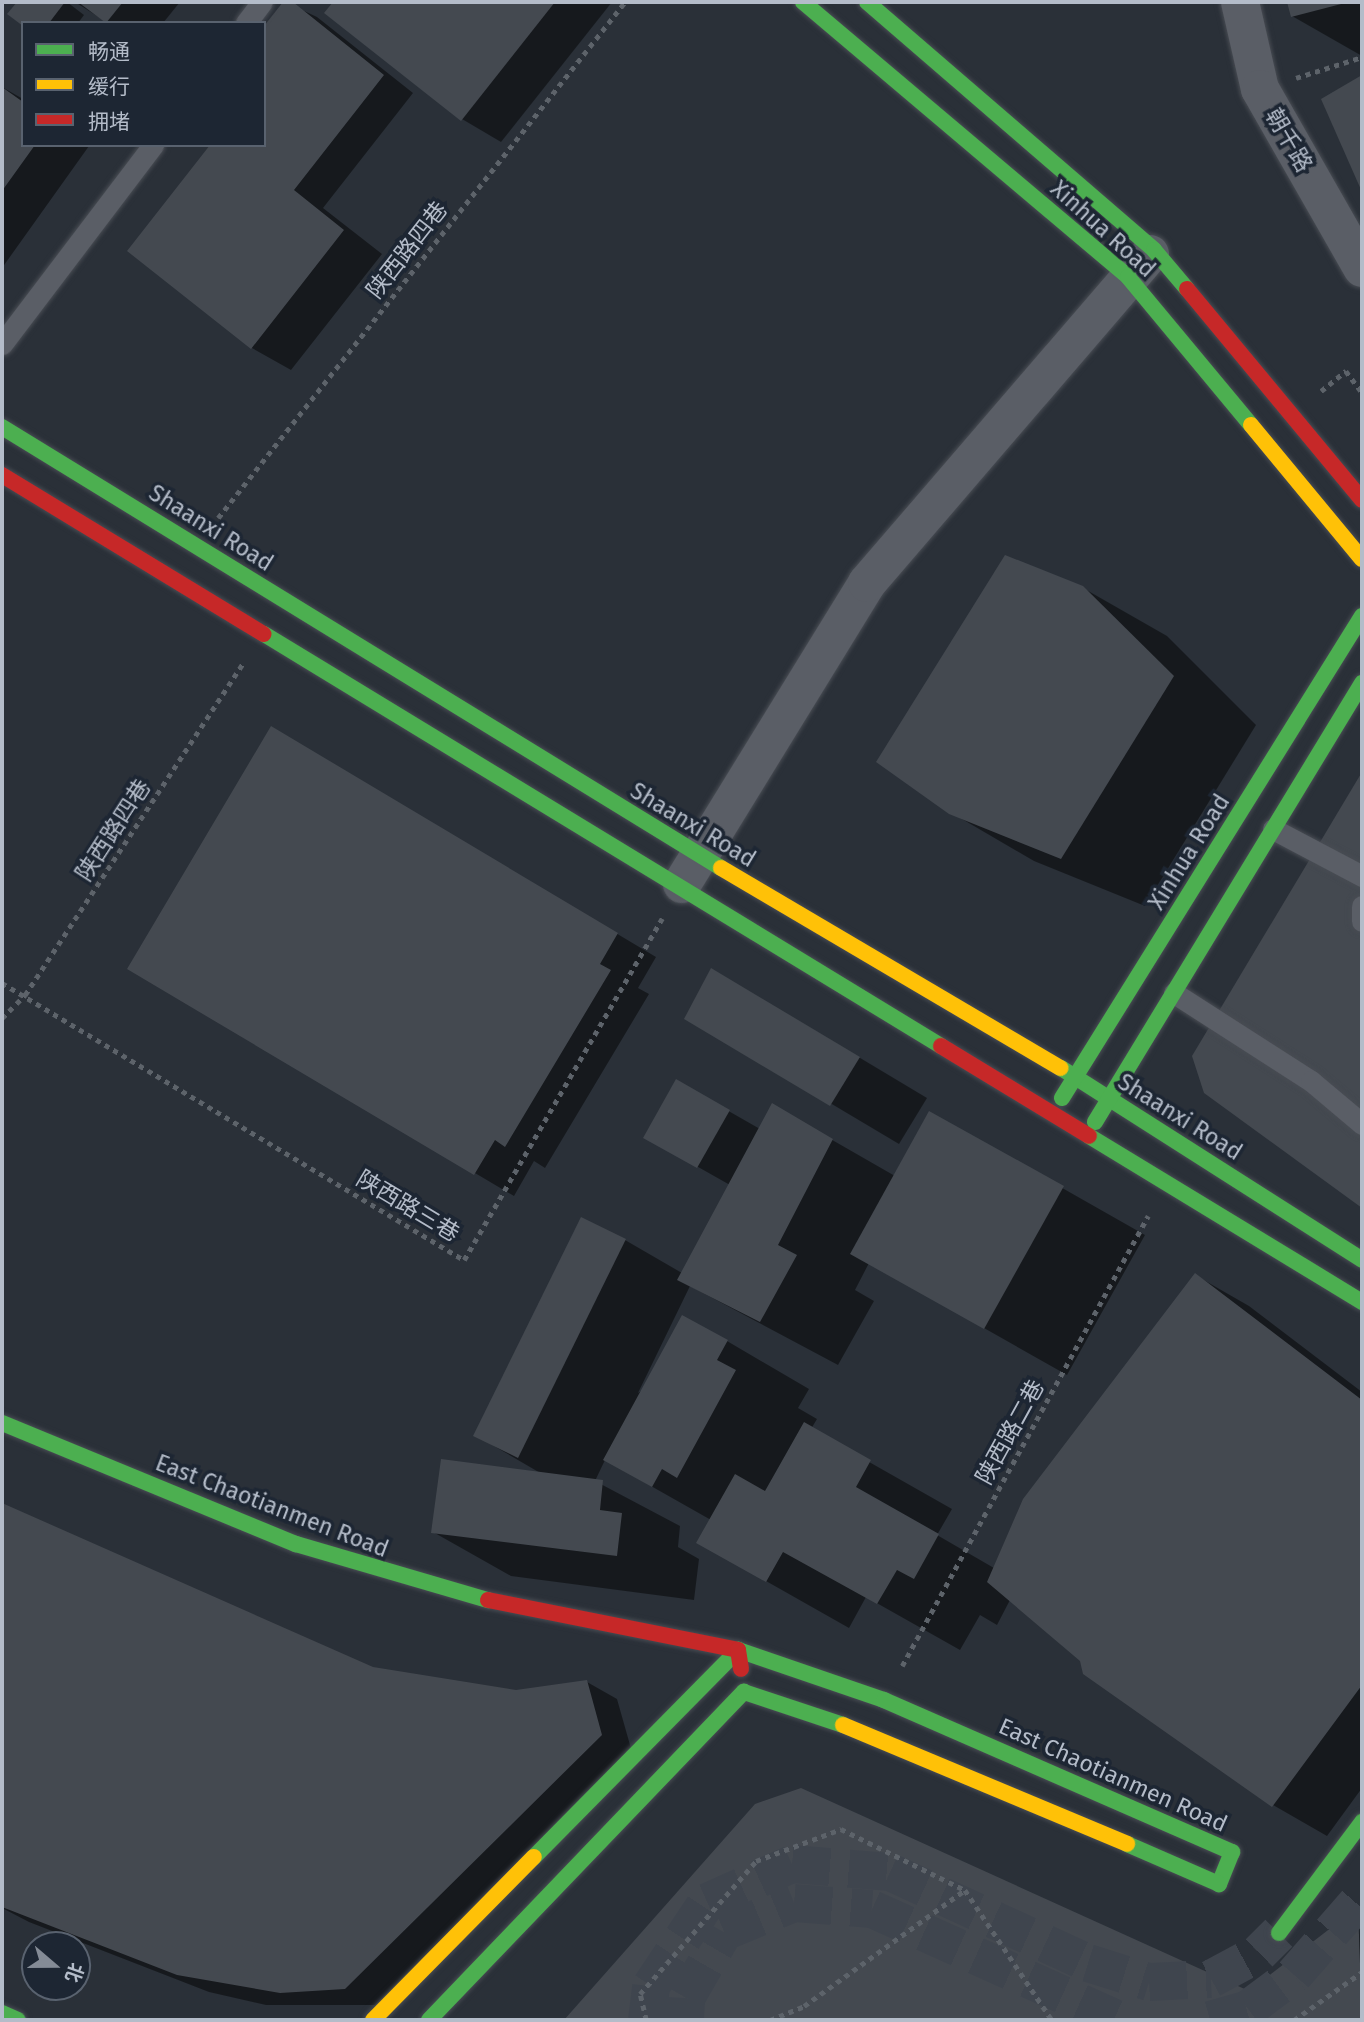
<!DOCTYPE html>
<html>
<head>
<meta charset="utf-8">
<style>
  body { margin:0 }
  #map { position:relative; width:1364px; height:2022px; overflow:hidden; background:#2a3038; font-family:"Fira Sans","Noto Sans SC",sans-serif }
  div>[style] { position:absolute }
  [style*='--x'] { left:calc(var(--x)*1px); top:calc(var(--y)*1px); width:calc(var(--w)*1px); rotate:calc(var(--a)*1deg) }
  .shadow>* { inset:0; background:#0007 }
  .building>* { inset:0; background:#444950 }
  .secondary-tunnel>* { height:38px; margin-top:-19px; transform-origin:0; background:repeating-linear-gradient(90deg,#3f454e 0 38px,transparent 0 57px) }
  .path>* { height:4.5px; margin-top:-2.25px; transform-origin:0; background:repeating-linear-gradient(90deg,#5d636a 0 5px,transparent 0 10px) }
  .roads { filter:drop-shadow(0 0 2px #484c53) drop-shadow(0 0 2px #484c53) }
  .lane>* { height:21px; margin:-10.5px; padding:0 10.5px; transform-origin:10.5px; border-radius:10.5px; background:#5a5e66 }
  .street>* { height:38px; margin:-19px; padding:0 19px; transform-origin:19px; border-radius:19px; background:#5a5e66 }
  .fast>* { height:16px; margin:-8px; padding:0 8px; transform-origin:8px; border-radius:8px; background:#4caf50 }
  .slow>* { height:16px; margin:-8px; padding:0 8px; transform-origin:8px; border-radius:8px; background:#ffc107 }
  .jam>* { height:16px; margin:-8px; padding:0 8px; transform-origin:8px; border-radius:8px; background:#c62828 }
  span { translate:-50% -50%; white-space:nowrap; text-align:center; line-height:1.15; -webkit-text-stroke:7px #1d2633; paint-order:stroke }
  .street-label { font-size:23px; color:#b4bcc9 }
  .frame { position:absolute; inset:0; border:4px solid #b4bcc9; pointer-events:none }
  .legend { position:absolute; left:21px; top:21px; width:245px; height:126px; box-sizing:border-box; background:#1d2633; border:2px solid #59626f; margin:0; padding:9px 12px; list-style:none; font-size:21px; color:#b4bcc9 }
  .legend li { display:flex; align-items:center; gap:14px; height:35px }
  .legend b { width:35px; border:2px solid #59626f }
  .north { position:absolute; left:21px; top:1931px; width:70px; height:70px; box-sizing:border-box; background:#1d2633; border:2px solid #59626f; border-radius:50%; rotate:110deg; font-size:19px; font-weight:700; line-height:28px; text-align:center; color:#b4bcc9 }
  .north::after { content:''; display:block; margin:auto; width:24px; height:32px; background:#848b96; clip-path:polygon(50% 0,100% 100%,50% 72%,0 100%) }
</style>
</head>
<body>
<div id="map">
  <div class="shadow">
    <div style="clip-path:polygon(19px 2px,67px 2px,84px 15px,78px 23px,23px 23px,10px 14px)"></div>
    <div style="clip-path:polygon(75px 2px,180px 2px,163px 23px,108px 23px)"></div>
    <div style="clip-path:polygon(285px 2px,317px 17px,413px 93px,323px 208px,382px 254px,291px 370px,252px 348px,264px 29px)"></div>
    <div style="clip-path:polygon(336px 2px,612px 2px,501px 142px,462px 119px,327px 13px)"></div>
    <div style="clip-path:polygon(1289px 2px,1362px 2px,1362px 56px,1292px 16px)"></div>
    <div style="clip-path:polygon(1362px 77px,1362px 189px,1323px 99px)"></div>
    <div style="clip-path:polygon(2px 87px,23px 99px,23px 145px,89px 146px,2px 268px)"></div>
    <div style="clip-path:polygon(1083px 588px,1167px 636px,1256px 725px,1145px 906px,1034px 861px,950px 812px)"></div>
    <div style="clip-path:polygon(311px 751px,656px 957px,638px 988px,649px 994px,545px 1168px,534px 1161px,514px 1196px,130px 969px)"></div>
    <div style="clip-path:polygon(1362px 776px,1362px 1204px,1205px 1092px,1194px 1057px)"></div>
    <div style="clip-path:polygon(780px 1010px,927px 1098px,899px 1144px,687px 1018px)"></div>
    <div style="clip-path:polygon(676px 1081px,760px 1129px,773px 1106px,895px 1176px,930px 1113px,1145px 1235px,1067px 1375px,869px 1263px,855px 1290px,874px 1301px,838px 1365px,690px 1286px,638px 1393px,727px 1341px,809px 1389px,798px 1408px,817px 1419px,811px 1429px,952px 1509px,937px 1535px,994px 1568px,1195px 1275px,1249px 1306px,1362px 1392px,1362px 1788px,1327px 1836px,1273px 1805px,1010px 1600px,997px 1625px,980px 1615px,960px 1650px,866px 1597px,849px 1628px,699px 1543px,711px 1520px,605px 1460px,595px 1481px,680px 1526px,678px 1547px,699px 1559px,694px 1600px,511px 1576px,433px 1532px,542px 1474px,475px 1435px,625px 1240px,682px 1273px,730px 1185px,645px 1137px)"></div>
    <div style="clip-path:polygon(2px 1505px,373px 1669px,516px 1692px,587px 1682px,617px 1699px,632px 1752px,375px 2005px,266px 2005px,209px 1992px,29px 1922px,2px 1908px)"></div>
    <div style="clip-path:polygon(756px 1806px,1249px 1993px,1359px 1909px,1362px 2020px,565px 2020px)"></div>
  </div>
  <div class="building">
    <div style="clip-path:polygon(17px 2px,65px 2px,49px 23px,23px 26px,7px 14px)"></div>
    <div style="clip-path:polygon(78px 2px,123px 2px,106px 23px)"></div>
    <div style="clip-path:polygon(283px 2px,293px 2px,384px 75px,294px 190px,344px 230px,251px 349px,127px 251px,210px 145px,264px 145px,264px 26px)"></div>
    <div style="clip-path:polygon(333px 2px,555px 2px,461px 121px,324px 13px)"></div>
    <div style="clip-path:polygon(1287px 2px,1345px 2px,1345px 3px,1291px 17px)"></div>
    <div style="clip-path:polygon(1362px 75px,1362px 192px,1321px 99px)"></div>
    <div style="clip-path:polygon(2px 87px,23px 102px,23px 145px,35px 145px,2px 191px)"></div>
    <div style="clip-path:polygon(1005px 555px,1083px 586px,1174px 676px,1061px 859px,949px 814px,876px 762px)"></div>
    <div style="clip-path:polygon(271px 726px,618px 933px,600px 964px,611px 970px,505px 1147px,495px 1140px,474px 1175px,127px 969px)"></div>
    <div style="clip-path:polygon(1362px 772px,1362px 1208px,1204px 1093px,1192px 1056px)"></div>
    <div style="clip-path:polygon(711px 968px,860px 1057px,830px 1106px,684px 1019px)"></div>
    <div style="clip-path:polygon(676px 1079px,730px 1110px,697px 1168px,643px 1138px)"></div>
    <div style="clip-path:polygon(772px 1103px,833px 1139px,778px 1245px,797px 1255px,760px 1322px,677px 1280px)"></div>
    <div style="clip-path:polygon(929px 1111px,1064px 1186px,984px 1329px,850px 1254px)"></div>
    <div style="clip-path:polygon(581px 1217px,626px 1239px,518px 1458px,473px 1436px)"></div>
    <div style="clip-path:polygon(1195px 1273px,1362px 1400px,1362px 1685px,1272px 1807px,1083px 1674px,1080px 1661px,987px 1582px,1023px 1499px)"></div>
    <div style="clip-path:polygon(682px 1315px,728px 1340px,717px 1360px,736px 1370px,677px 1478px,662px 1469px,652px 1487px,603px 1460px)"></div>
    <div style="clip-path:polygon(804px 1422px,871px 1460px,856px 1487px,939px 1534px,914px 1579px,897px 1570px,877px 1604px,783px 1552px,766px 1582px,696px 1543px,735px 1474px,765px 1491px)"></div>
    <div style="clip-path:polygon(441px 1459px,603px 1480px,600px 1510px,622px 1513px,617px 1556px,431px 1533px)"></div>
    <div style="clip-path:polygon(2px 1503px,373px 1667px,516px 1690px,587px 1680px,602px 1735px,345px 1989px,280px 1993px,177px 1975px,2px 1907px)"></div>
    <div style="clip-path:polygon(801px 1788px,1249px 1991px,1358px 1907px,1362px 2020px,564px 2020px,755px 1804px)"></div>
  </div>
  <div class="secondary-tunnel">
    <div style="--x:647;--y:2020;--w:34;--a:-83"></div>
    <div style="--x:651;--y:1986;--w:101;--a:-56.3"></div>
    <div style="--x:707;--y:1902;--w:93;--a:-24.1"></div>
    <div style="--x:792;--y:1864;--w:98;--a:4.7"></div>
    <div style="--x:890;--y:1872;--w:218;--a:24.7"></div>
    <div style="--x:1088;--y:1963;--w:64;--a:17.3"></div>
    <div style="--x:1149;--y:1982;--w:62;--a:-2.8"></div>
    <div style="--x:1211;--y:1979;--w:55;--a:-28.4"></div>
    <div style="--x:1259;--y:1953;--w:28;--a:-45"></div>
    <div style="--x:685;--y:2020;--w:22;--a:-87"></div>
    <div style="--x:686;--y:1998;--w:76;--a:-60.1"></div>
    <div style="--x:724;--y:1932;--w:76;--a:-22.5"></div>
    <div style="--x:794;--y:1903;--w:78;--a:4.4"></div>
    <div style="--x:872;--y:1909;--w:271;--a:24.2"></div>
    <div style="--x:1210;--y:2020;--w:40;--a:-16"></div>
    <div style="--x:1248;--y:2009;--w:57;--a:-36.5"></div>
    <div style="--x:1294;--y:1975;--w:103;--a:-48.9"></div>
  </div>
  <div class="path">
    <div style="--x:1296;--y:78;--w:69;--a:-17.7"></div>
    <div style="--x:1321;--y:391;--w:32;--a:-39"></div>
    <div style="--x:1346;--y:371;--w:26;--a:53"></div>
    <div style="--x:218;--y:518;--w:657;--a:-51.74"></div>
    <div style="--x:2;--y:983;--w:539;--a:30.95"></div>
    <div style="--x:464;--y:1260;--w:395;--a:-59.9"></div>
    <div style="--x:2;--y:1018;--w:33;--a:-45"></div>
    <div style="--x:25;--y:995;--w:397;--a:-56.7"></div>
    <div style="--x:902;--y:1666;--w:513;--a:-61.34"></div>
    <div style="--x:646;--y:2020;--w:27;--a:-103"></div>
    <div style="--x:640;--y:1994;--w:176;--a:-48.9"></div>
    <div style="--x:756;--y:1861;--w:91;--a:-20.6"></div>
    <div style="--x:841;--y:1829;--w:138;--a:26.2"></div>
    <div style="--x:965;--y:1890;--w:156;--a:56.2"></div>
    <div style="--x:770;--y:2020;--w:37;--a:-22"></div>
    <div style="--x:804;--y:2006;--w:198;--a:-35.8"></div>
    <div style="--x:1294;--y:2020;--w:83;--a:-35.2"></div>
  </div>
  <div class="roads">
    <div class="lane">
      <div style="--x:246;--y:23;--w:26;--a:-53"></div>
      <div style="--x:2;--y:344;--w:250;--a:-52.8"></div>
      <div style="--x:1273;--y:829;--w:101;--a:27.8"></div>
      <div style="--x:1362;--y:906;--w:15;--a:90"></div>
      <div style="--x:1174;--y:993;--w:163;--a:32.7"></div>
      <div style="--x:1311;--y:1081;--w:67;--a:40.1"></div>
    </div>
    <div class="street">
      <div style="--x:1240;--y:2;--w:89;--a:77.1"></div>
      <div style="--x:1260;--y:89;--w:206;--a:60.3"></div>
      <div style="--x:682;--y:884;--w:353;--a:-58.4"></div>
      <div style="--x:867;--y:583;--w:434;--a:-49.3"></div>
    </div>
    <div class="fast">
      <div style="--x:803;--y:2;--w:426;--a:40.2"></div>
      <div style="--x:1128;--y:277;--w:192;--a:50.3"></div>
      <div style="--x:867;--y:2;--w:379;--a:40.8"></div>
      <div style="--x:1154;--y:250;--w:51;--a:49.8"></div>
      <div style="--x:2;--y:427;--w:843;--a:31.52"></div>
      <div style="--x:264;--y:634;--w:793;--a:31.32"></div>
      <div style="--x:1061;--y:1068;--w:357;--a:32.5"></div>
      <div style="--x:1062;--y:1098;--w:568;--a:-58.1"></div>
      <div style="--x:1095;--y:1122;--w:514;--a:-58.69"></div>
      <div style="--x:1089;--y:1136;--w:320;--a:31.3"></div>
      <div style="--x:2;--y:1423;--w:318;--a:22.4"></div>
      <div style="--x:296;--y:1544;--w:200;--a:16.3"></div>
      <div style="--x:534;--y:1857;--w:291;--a:-45.4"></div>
      <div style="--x:738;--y:1650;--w:154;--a:18.9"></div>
      <div style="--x:884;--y:1700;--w:380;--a:23.6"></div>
      <div style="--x:1232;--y:1852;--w:35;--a:112"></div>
      <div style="--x:1219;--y:1884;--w:100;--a:-156.5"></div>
      <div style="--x:1279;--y:1933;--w:139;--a:-53.2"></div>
      <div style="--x:2;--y:2013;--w:17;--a:24"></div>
      <div style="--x:429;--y:2020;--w:455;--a:-46.2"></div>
      <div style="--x:744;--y:1692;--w:104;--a:18.4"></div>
    </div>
    <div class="slow">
      <div style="--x:1251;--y:425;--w:174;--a:50.4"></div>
      <div style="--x:721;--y:868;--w:394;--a:30.5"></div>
      <div style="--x:843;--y:1725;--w:308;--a:22.7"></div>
      <div style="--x:373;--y:2020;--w:229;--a:-45.4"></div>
    </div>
    <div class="jam">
      <div style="--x:1187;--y:289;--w:274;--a:50.3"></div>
      <div style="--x:2;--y:475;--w:306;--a:31.3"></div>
      <div style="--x:941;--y:1046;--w:173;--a:31.3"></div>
      <div style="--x:488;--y:1600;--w:255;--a:11.3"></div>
      <div style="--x:738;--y:1650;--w:19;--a:81"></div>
    </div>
  </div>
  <div class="street-label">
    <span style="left:1289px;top:140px;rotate:60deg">朝千路</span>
    <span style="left:1103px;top:229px;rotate:42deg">Xinhua Road</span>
    <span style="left:407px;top:250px;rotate:-52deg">陕西路四巷</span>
    <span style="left:211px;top:528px;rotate:32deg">Shaanxi Road</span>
    <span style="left:693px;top:825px;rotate:31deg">Shaanxi Road</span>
    <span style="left:113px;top:830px;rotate:-57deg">陕西路四巷</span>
    <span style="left:1189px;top:852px;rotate:-58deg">Xinhua Road</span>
    <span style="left:1180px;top:1117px;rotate:32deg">Shaanxi Road</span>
    <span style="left:408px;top:1206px;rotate:31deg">陕西路三巷</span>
    <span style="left:1010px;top:1432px;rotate:-61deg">陕西路二巷</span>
    <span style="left:272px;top:1506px;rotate:21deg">East Chaotianmen Road</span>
    <span style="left:1113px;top:1775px;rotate:24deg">East Chaotianmen Road</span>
  </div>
  <div class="frame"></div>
  <ul class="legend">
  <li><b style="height:9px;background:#4caf50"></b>畅通</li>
  <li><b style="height:9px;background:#ffc107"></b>缓行</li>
  <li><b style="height:9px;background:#c62828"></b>拥堵</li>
  </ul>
  <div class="north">北</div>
</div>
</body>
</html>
